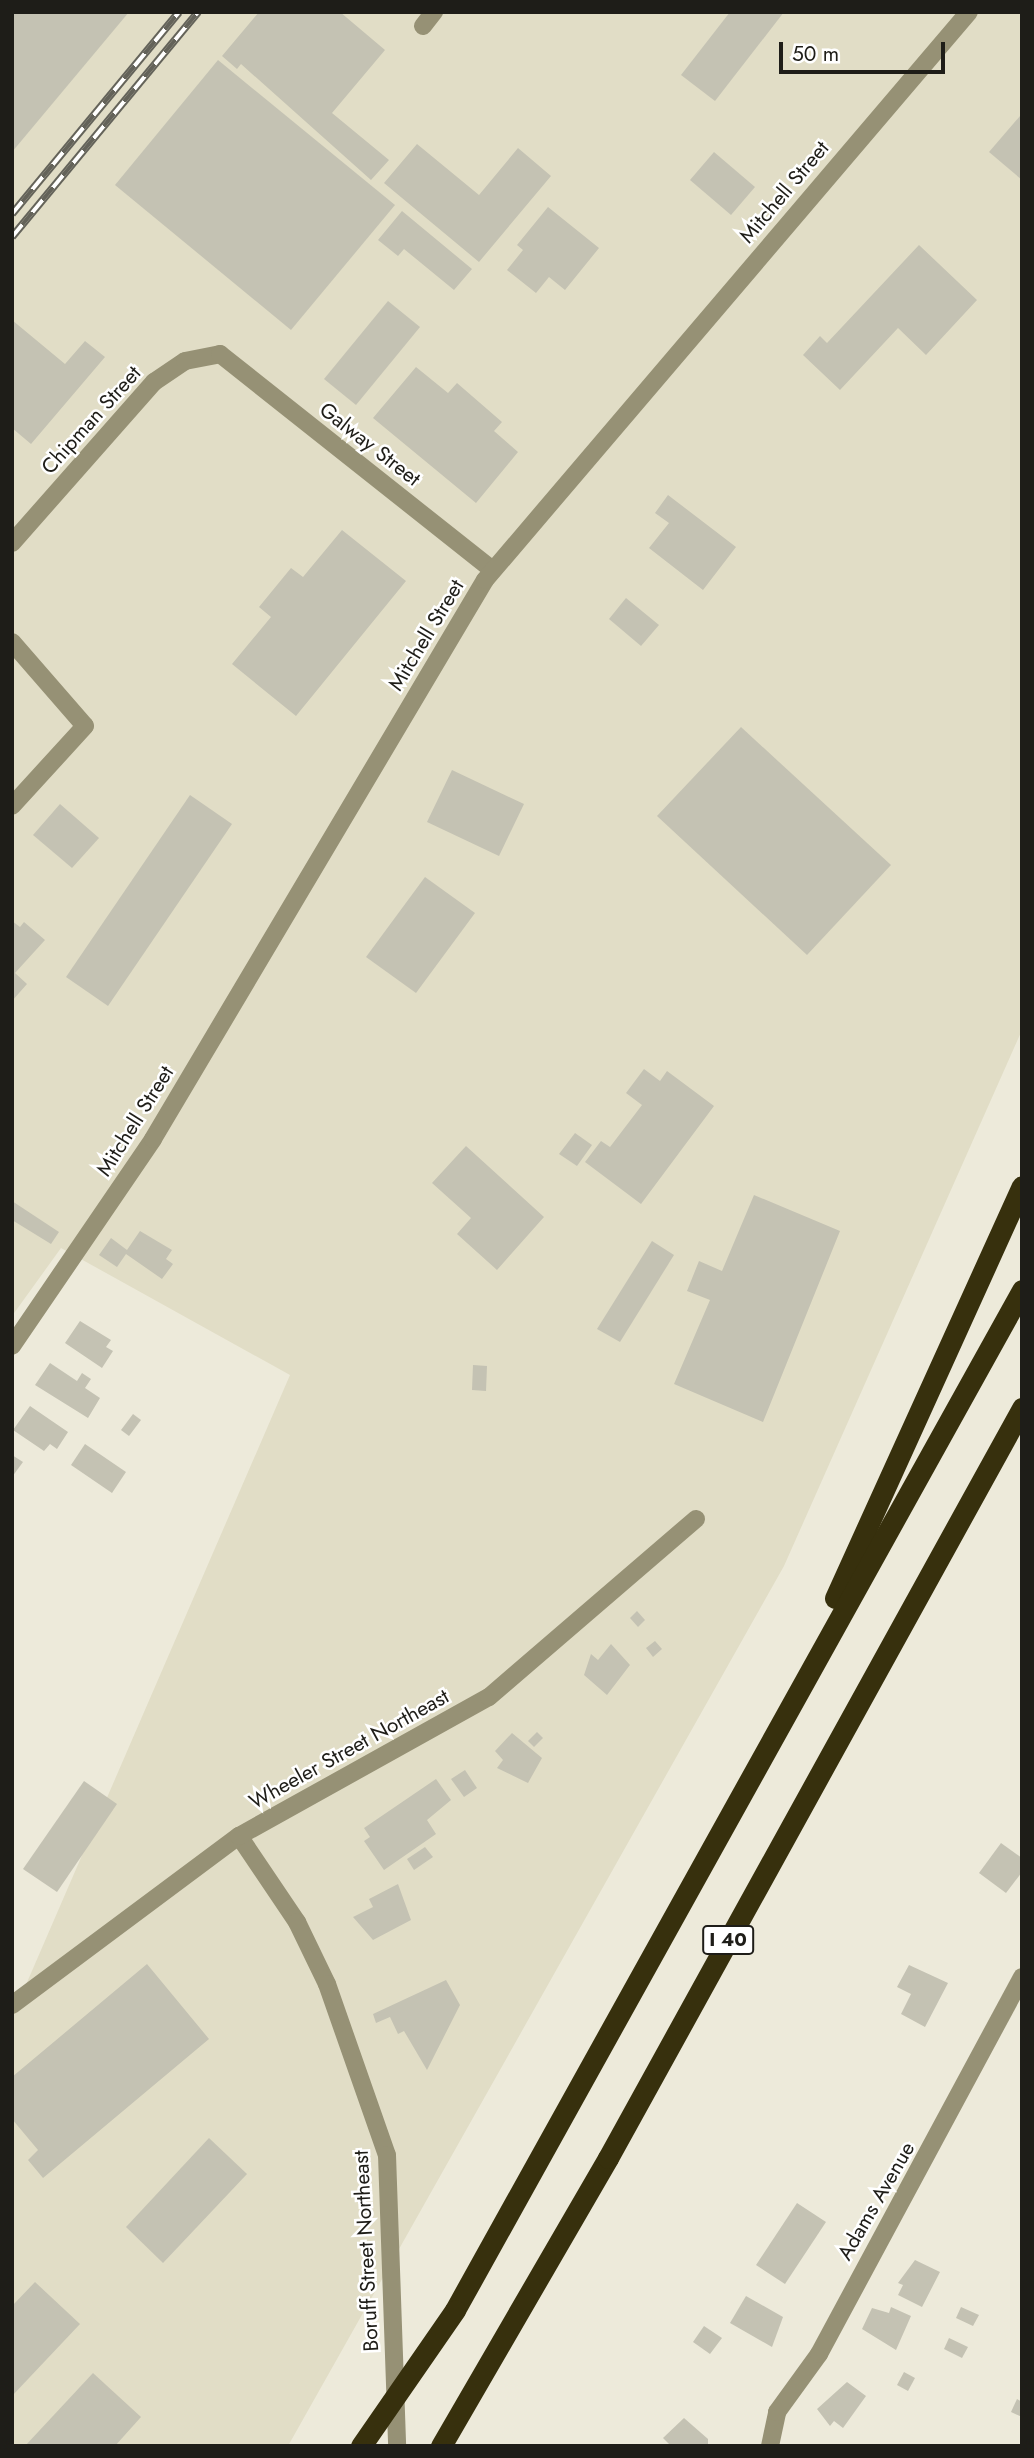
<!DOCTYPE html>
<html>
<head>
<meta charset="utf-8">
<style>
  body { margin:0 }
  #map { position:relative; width:1034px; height:2458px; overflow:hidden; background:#edeada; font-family:Jost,sans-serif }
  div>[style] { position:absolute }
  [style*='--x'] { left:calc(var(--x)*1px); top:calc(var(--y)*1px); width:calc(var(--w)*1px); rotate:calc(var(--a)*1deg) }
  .built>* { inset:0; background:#e1ddc6 }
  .building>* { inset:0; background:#c4c2b3 }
  .street>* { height:18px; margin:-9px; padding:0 9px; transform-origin:9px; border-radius:9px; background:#969175 }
  .highway>* { height:21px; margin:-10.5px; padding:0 10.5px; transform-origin:10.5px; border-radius:10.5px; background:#37300d }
  .rail>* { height:8px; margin-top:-4px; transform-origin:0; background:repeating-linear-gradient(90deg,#fff 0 16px,#64635a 0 32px); box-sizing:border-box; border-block:2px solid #64635a }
  .highway-bridge>* { height:21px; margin:-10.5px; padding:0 10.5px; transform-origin:10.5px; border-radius:10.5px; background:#37300d }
  span { translate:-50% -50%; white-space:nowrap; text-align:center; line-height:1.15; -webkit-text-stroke:5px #fff; paint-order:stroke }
  .shield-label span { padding:2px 5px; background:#fff; border:2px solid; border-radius:5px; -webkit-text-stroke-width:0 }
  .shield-label { font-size:19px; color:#1e1d18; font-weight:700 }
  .street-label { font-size:21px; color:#1e1d18 }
  .frame { position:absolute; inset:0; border:14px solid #1e1d18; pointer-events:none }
  .scale { position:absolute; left:779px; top:42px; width:166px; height:32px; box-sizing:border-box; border:4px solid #1e1d18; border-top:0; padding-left:9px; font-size:21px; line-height:24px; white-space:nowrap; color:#1e1d18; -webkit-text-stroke:5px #fff; paint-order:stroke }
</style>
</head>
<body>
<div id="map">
  <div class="built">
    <div style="clip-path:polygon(12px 12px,1022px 12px,1022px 1030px,784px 1566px,288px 2446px,12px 2446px,12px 2017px,290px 1375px,61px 1248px,12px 1316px)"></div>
  </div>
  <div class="building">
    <div style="clip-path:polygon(12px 12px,129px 12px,12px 152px)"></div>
    <div style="clip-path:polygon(259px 12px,340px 12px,385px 50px,332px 113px,389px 160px,371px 180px,241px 64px,237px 69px,222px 56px)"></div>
    <div style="clip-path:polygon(730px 12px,784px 12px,715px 101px,681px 75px)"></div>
    <div style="clip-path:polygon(218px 60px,395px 205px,291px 330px,115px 185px)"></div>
    <div style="clip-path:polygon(1020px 116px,1022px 117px,1022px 180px,989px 152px)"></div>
    <div style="clip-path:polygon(417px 144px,479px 195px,518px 148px,551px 176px,479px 262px,384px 183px)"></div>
    <div style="clip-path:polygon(714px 152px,755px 187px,731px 215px,690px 180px)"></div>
    <div style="clip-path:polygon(548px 207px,599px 248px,565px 290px,549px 277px,536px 293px,507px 270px,523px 250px,517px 245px)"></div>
    <div style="clip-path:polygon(402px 211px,472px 269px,454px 290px,404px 249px,398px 256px,378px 240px)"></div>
    <div style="clip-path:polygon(919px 245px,977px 300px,926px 355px,898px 328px,840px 390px,803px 355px,820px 336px,827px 343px)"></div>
    <div style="clip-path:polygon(388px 301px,420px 327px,356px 405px,324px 379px)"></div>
    <div style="clip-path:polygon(12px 320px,65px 364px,85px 341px,105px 357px,31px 444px,12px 428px)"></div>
    <div style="clip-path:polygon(416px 367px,448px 393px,457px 383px,502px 422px,494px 431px,518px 452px,476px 503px,373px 418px)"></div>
    <div style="clip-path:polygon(668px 495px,736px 547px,703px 590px,649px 548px,669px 523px,655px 513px)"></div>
    <div style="clip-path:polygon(342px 530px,406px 581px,296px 716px,232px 664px,271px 617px,259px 607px,291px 568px,303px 577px)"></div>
    <div style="clip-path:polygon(626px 598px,659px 625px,641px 646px,609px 619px)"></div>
    <div style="clip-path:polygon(741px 727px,891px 865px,807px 955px,657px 816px)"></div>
    <div style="clip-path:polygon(452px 770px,524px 804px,499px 856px,427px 822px)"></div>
    <div style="clip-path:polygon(190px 795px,232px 824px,108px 1006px,66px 977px)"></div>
    <div style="clip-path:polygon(60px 804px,99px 838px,72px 868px,33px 835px)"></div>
    <div style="clip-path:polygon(425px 877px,475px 913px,416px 993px,366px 957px)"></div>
    <div style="clip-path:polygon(12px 921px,20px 927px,24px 922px,45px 940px,15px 973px,27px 984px,12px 1001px)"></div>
    <div style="clip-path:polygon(644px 1069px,660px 1081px,667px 1071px,714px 1106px,641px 1204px,585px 1162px,601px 1141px,610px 1147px,642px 1105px,626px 1093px)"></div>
    <div style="clip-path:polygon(575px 1133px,592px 1145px,577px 1166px,559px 1154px)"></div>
    <div style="clip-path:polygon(466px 1146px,544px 1217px,497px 1270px,457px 1234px,471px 1218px,432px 1183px)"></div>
    <div style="clip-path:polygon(754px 1195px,840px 1231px,763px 1422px,674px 1384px,710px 1300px,687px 1291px,699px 1261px,722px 1271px)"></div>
    <div style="clip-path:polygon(12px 1201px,59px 1232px,51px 1244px,12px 1220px)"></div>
    <div style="clip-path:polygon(140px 1231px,172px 1250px,166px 1259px,173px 1264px,162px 1279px,126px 1254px,117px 1267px,99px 1255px,111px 1238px,127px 1250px)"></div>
    <div style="clip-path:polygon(652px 1241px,674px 1255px,620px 1342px,597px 1329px)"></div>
    <div style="clip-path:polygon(80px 1321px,111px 1340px,106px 1347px,113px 1351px,102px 1368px,65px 1343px)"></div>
    <div style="clip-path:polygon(50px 1363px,77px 1381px,82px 1373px,91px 1379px,85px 1388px,100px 1398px,88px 1418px,35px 1385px)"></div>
    <div style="clip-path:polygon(473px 1365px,487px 1366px,486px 1391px,472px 1390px)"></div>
    <div style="clip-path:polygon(30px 1406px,68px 1432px,57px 1449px,50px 1444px,44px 1451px,13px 1430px)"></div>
    <div style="clip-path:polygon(133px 1414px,141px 1420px,129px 1436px,121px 1430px)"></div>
    <div style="clip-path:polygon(85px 1444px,126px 1472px,112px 1493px,71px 1465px)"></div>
    <div style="clip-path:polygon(12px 1455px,23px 1462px,12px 1477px)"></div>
    <div style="clip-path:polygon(637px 1611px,645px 1620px,638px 1627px,630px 1618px)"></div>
    <div style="clip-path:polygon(655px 1641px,662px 1649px,653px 1657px,646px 1648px)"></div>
    <div style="clip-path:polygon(611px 1644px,630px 1665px,607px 1695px,584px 1675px,591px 1654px,598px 1660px)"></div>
    <div style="clip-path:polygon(537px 1732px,543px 1738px,534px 1747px,528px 1741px)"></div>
    <div style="clip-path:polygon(512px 1733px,542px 1758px,528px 1783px,497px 1768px,503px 1760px,495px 1751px)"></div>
    <div style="clip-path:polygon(465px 1770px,477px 1788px,464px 1797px,451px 1779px)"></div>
    <div style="clip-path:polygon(436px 1779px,451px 1800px,427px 1820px,436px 1834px,384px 1870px,364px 1841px,370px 1837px,364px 1828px)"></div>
    <div style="clip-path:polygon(84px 1781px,117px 1804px,57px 1892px,23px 1869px)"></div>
    <div style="clip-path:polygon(1001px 1843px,1022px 1858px,1022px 1872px,1006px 1893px,979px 1873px)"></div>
    <div style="clip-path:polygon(425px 1847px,433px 1857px,414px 1870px,407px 1859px)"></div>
    <div style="clip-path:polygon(398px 1884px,411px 1920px,373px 1940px,353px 1917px,373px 1907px,369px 1899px)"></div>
    <div style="clip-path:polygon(147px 1964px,209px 2039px,43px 2178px,28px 2160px,38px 2150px,12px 2119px,12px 2077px)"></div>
    <div style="clip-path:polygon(909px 1965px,948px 1983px,925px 2027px,901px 2014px,911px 1994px,897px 1987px)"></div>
    <div style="clip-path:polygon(446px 1980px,460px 2005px,427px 2070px,404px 2031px,398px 2034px,390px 2017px,376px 2023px,373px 2014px)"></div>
    <div style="clip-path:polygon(209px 2138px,247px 2174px,163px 2263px,126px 2227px)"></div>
    <div style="clip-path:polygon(797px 2203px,826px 2222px,785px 2284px,756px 2265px)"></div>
    <div style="clip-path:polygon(915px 2260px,940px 2272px,922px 2307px,898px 2295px,903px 2285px,898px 2283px)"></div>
    <div style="clip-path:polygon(35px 2282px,80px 2324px,12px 2396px,12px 2306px)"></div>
    <div style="clip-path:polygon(746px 2296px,783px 2317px,772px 2347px,730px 2323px)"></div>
    <div style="clip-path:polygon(891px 2307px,911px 2316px,896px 2350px,862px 2329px,872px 2308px,889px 2313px)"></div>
    <div style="clip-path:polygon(961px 2307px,979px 2315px,973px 2326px,956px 2318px)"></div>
    <div style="clip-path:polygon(704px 2326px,722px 2338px,710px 2354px,693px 2342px)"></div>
    <div style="clip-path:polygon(949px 2338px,968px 2347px,962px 2358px,944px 2349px)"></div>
    <div style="clip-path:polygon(904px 2372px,915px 2378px,908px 2391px,897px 2385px)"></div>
    <div style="clip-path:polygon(93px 2373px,141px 2417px,115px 2446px,25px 2446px)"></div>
    <div style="clip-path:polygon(847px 2382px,866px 2396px,843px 2428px,834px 2421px,830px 2426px,817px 2409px)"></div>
    <div style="clip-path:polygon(1017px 2399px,1022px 2402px,1022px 2417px,1011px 2412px)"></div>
    <div style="clip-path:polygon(684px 2418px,708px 2439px,708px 2446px,671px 2446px,663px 2438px)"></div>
  </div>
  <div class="street">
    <div style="--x:423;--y:26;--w:18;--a:-52"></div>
    <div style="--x:12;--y:543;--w:215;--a:-48.6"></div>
    <div style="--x:154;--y:382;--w:37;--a:-34"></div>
    <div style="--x:185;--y:361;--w:36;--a:-11"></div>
    <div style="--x:220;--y:354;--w:348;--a:38.4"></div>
    <div style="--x:12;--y:642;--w:111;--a:49"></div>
    <div style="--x:85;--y:726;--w:108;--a:132.4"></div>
    <div style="--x:12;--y:1346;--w:250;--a:-55.7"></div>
    <div style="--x:153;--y:1139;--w:650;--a:-59.29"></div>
    <div style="--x:485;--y:580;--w:746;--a:-49.57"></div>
    <div style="--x:239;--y:1836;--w:104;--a:56"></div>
    <div style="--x:297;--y:1922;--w:69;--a:64.2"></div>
    <div style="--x:327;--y:1984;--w:181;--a:70.7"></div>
    <div style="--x:387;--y:2155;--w:291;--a:88"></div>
    <div style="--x:12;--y:2005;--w:283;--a:-36.7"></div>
    <div style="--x:239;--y:1836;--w:286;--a:-29.1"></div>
    <div style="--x:489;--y:1697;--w:273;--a:-40.7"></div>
    <div style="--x:770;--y:2446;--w:35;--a:-78"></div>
    <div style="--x:777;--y:2412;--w:72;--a:-54.1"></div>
    <div style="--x:819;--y:2354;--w:428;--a:-61.7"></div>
  </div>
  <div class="highway">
    <div style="--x:835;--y:1598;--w:452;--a:-65.6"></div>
    <div style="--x:455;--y:2310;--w:1167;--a:-60.93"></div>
    <div style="--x:441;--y:2446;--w:333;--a:-59.9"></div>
    <div style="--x:608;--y:2158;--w:857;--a:-61.1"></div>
  </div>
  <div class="rail">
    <div style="--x:12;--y:214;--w:262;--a:-50.4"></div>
    <div style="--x:12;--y:237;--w:292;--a:-50.4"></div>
  </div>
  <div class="highway-bridge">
    <div style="--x:361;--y:2446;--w:165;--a:-55.3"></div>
  </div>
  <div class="shield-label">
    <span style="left:728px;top:1940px">I 40</span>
  </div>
  <div class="street-label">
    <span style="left:784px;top:192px;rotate:-50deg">Mitchell Street</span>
    <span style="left:91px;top:420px;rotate:-48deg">Chipman Street</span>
    <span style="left:370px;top:444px;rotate:38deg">Galway Street</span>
    <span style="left:426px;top:635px;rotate:-59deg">Mitchell Street</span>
    <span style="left:135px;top:1121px;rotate:-58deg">Mitchell Street</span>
    <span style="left:349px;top:1749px;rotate:-29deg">Wheeler Street Northeast</span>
    <span style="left:876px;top:2201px;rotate:-60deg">Adams Avenue</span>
    <span style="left:366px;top:2251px;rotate:-93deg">Boruff Street Northeast</span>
  </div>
  <div class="frame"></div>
  <div class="scale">50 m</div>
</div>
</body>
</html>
